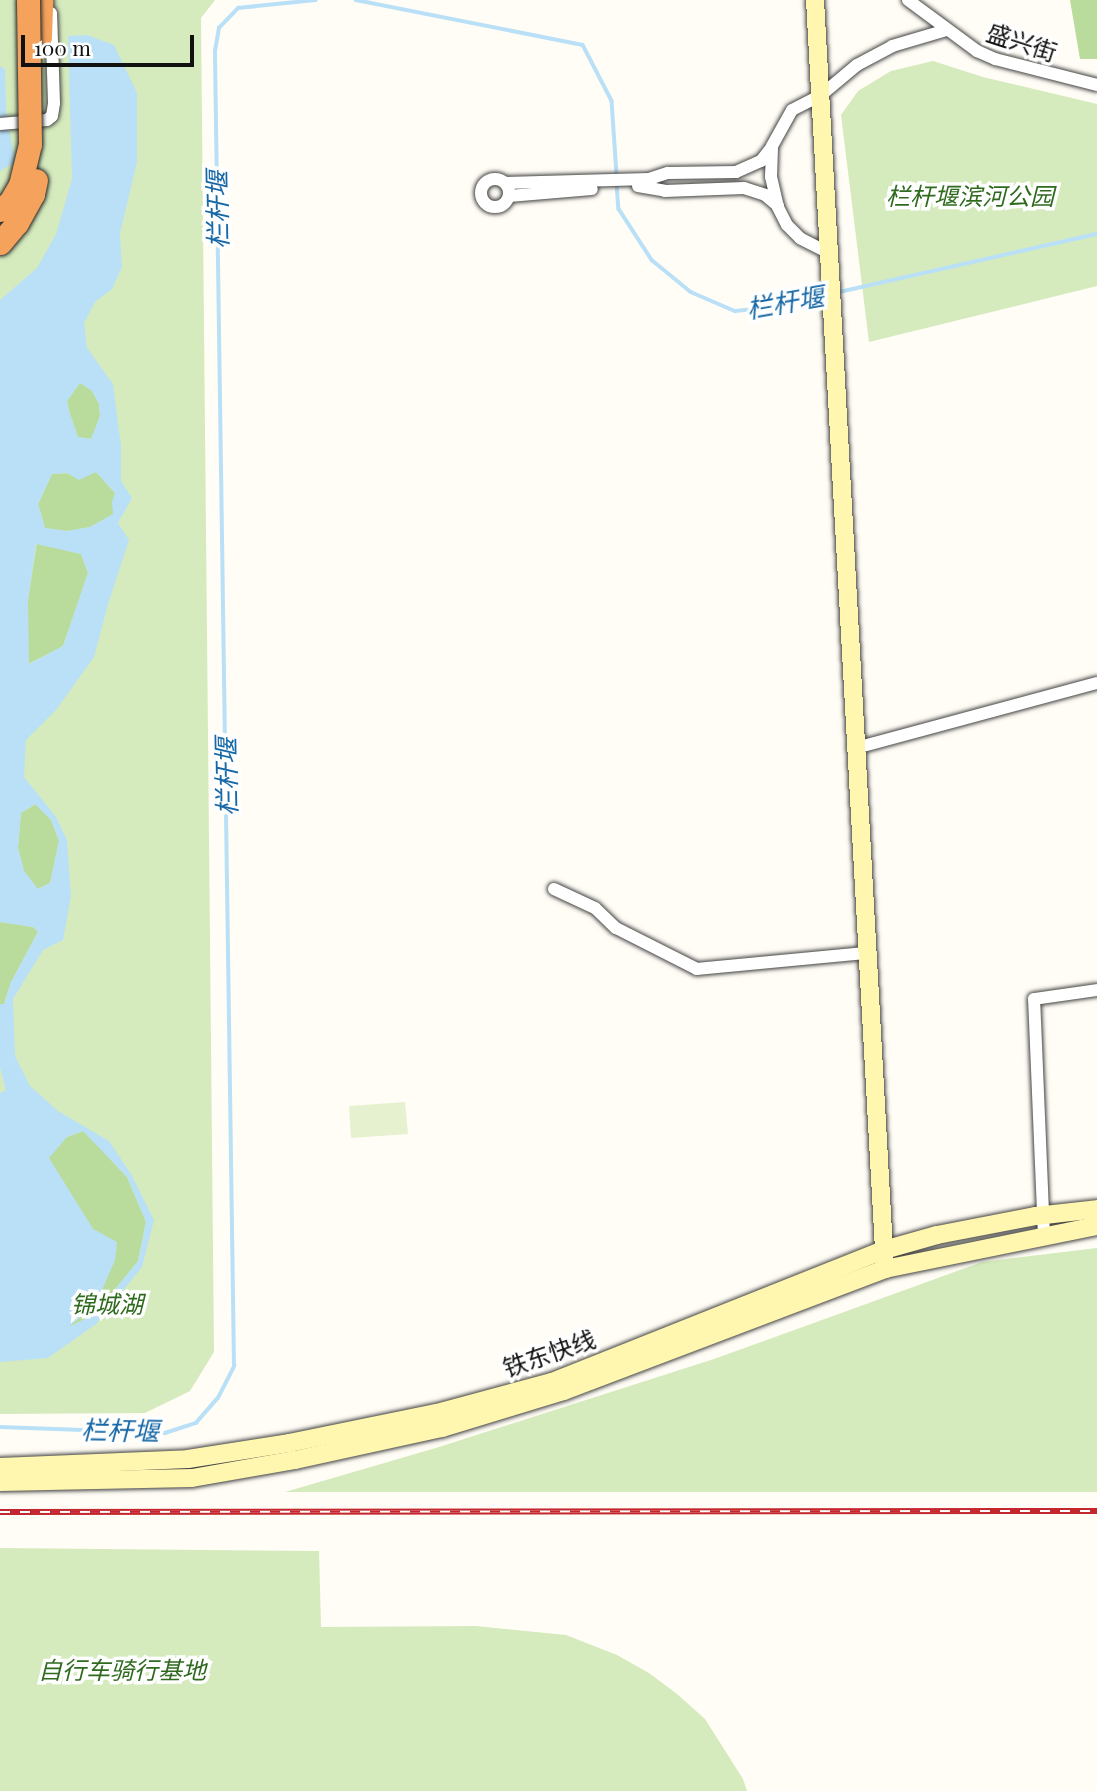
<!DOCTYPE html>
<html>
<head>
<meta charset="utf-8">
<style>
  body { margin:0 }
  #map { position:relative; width:1097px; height:1791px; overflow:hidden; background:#fffdf5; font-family:"Playfair Display","Noto Sans SC",serif }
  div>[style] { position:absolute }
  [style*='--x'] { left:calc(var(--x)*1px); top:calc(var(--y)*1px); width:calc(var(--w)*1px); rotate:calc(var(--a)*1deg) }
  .green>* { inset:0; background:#d5ebbd }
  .forest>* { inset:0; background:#b9dc9c }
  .pitch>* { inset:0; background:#e6f2cf }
  .water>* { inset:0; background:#b9e0f7 }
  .stream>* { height:3.5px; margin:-1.75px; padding:0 1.75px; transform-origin:1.75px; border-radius:1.75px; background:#b9e0f7 }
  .roads { filter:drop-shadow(0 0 2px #444) drop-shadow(0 0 2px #444) }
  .street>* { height:12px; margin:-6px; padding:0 6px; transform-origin:6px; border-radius:6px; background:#fff }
  .street>.ring { margin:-6px; padding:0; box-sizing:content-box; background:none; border:12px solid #fff; border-radius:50% }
  .secondary>* { height:18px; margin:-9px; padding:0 9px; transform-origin:9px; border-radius:9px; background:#fff6b0 }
  .highway>* { height:23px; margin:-11.5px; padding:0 11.5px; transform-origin:11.5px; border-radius:11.5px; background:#f5a25d }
  .rail>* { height:6px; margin-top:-3px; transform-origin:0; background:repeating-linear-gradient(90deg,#fff 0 10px,#c4262e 0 20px); box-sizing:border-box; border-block:2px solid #c4262e }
  .bridges { filter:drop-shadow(0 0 2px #222) drop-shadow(0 0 2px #222) }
  .highway-bridge>* { height:23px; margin:-11.5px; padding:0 11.5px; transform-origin:11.5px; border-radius:11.5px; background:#f5a25d }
  span { translate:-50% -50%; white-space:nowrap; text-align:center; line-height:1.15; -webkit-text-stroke:7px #fff; paint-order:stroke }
  .street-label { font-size:24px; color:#111 }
  .park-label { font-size:24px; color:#2f6b1f; font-style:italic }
  .water-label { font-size:26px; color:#1768a6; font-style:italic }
  .scale { position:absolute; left:21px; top:35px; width:173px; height:32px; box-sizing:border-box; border:4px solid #111; border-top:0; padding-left:9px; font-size:21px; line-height:24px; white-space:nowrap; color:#111; -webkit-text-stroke:5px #fff; paint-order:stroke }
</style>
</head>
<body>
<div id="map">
  <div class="green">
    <div style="clip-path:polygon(0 0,215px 0,201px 18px,214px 1352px,190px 1391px,145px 1413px,0 1414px)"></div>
    <div style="clip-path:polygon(933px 61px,983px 77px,1097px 104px,1097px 286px,869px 342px,841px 115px,858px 91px,891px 71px)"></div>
    <div style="clip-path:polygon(1097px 1248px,1097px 1492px,285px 1492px,439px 1447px,714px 1359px,982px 1262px)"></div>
    <div style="clip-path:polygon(0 1548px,319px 1551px,321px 1627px,476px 1626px,566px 1635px,617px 1655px,649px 1673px,677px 1694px,705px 1719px,743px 1779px,747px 1791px,0 1791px)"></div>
  </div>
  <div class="forest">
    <div style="clip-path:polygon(1070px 0,1097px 0,1097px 59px,1080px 59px)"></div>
    <div style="clip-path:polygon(80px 382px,92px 391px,99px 404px,100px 416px,92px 439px,78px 437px,69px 411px,67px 401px)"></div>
    <div style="clip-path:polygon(96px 472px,115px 493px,114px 514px,90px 527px,67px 531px,45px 528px,38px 504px,52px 474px)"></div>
    <div style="clip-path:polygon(37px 543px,81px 554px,88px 573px,63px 646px,28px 664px,28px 600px)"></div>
    <div style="clip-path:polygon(36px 804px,51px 820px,59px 841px,50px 883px,37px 889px,24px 871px,18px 848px,21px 813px)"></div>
    <div style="clip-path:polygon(0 922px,33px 927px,38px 932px,11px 982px,4px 1004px,0 1004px)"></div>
    <div style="clip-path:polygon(84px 1131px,127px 1177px,146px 1222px,138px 1261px,95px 1314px,65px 1329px,93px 1229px,48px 1158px,67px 1137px)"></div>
  </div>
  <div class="pitch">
    <div style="clip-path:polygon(405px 1102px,408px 1134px,351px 1138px,349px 1106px)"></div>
  </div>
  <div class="water">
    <div style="clip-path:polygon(evenodd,87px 35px,114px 45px,137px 93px,137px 162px,120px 233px,122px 267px,112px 289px,95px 302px,84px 323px,87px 348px,113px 384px,121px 446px,121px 481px,132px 498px,118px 523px,129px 540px,108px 604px,94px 657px,56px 710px,26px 740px,24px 777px,56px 817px,67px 840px,71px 896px,63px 940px,43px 950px,13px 999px,15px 1056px,30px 1086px,58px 1111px,109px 1141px,131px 1174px,154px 1220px,142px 1267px,96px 1324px,48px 1358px,0 1362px,0 1093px,6px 1090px,0 1068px,0 1004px,4px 1004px,11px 982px,38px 932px,33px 927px,0 922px,0 300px,37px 268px,56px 234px,72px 179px,68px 36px,87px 35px,80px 383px,92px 391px,99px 404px,100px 416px,91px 439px,78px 437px,69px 411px,67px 401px,80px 383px,87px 35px,96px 472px,115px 493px,112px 502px,113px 514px,90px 527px,67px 531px,45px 528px,38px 504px,52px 474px,67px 473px,79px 480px,96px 472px,87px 35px,36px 544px,81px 554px,88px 573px,63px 646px,29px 664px,28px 600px,36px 544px,87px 35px,35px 804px,51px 820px,59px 841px,50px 883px,38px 889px,24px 871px,18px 848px,21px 813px,35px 804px,87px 35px,83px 1131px,127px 1177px,146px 1222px,138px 1261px,95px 1314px,69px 1327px,97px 1302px,115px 1260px,117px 1242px,93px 1229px,49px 1158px,67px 1137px,83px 1131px)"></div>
    <div style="clip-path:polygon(0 66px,5px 69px,6px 111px,15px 162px,0 171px)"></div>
  </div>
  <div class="stream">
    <div style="--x:356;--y:0;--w:231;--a:11.2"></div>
    <div style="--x:583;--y:45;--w:63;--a:62.6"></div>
    <div style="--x:612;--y:101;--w:74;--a:86.1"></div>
    <div style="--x:617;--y:183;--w:26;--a:86"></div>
    <div style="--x:619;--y:209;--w:61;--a:57.1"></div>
    <div style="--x:652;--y:260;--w:50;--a:39.4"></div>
    <div style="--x:691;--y:292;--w:48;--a:23.4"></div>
    <div style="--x:735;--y:311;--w:40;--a:-5.7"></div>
    <div style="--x:775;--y:307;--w:50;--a:-12.7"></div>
    <div style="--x:835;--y:293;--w:269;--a:-12.7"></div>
    <div style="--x:0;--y:1427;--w:165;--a:2.1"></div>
    <div style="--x:165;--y:1433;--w:33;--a:-18"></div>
    <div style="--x:196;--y:1423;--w:33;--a:-49"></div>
    <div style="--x:218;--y:1398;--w:36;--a:-63"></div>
    <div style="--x:234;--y:1366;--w:1315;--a:-90.83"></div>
    <div style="--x:215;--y:51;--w:23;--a:-80"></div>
    <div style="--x:219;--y:28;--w:28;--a:-46"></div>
    <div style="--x:238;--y:8;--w:78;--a:-5.9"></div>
  </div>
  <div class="roads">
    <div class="street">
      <div style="--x:908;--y:0;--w:86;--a:36.5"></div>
      <div style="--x:977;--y:51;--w:20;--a:24"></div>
      <div style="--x:995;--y:59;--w:105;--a:14.3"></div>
      <div style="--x:0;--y:124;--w:47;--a:-4.9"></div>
      <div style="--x:47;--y:120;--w:6;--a:-39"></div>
      <div style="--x:52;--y:116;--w:13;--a:-81"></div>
      <div style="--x:54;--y:103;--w:90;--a:-91.9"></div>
      <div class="ring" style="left:481px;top:179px;width:16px;height:16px"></div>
      <div style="--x:505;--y:183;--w:144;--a:-1.6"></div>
      <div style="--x:649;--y:179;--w:20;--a:-18"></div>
      <div style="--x:668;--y:173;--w:68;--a:-0.8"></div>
      <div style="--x:736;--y:172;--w:27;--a:-24"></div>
      <div style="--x:761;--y:161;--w:18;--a:-52"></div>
      <div style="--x:638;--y:186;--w:27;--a:10"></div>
      <div style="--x:665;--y:191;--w:79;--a:-2.2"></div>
      <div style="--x:744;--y:188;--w:22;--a:18"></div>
      <div style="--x:765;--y:195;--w:17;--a:40"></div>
      <div style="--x:509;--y:196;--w:83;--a:-4.8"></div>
      <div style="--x:827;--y:252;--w:30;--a:-153"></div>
      <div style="--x:800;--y:238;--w:18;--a:-135"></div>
      <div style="--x:787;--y:225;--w:20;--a:-117"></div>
      <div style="--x:778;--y:207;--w:31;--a:-103"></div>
      <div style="--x:771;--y:177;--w:31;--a:-88"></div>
      <div style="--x:772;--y:146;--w:41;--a:-60.9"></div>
      <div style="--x:792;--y:110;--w:31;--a:-27"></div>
      <div style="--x:820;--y:96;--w:48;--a:-40"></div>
      <div style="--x:857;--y:65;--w:40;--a:-28"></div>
      <div style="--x:892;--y:46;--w:56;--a:-16.5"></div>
      <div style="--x:856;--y:748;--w:250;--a:-15.1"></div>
      <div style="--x:554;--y:889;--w:45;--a:24.9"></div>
      <div style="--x:595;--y:908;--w:29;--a:44"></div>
      <div style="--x:616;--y:928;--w:91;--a:26.8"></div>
      <div style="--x:697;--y:969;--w:171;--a:-5.4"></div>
      <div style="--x:1044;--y:1236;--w:237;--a:-92.4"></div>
      <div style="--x:1034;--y:999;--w:64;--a:-8.1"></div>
    </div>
    <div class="secondary">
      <div style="--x:815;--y:0;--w:1271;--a:86.84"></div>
      <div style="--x:0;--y:1467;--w:188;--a:-2.4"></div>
      <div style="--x:188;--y:1459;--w:102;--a:-9"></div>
      <div style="--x:289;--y:1443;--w:151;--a:-11.5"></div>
      <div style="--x:437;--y:1413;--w:119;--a:-15.1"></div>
      <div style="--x:552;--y:1382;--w:357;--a:-21.7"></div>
      <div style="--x:884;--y:1250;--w:55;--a:-15.8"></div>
      <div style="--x:937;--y:1235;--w:101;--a:-10.9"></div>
      <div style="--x:1036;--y:1216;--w:61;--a:-6.5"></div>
      <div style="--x:0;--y:1482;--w:192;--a:-1.2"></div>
      <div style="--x:192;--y:1478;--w:105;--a:-9.9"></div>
      <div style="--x:295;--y:1460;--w:150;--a:-12.3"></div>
      <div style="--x:442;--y:1428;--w:127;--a:-16.9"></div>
      <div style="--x:564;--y:1391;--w:343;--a:-20.8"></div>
      <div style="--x:885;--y:1269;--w:216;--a:-11.5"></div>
    </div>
    <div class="highway">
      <div style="--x:40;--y:37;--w:37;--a:-88"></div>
    </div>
  </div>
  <div class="rail">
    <div style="--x:0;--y:1512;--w:1097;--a:-0.05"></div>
  </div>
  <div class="bridges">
    <div class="highway-bridge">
      <div style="--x:0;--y:210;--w:13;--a:-39"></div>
      <div style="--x:10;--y:202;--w:20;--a:-60"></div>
      <div style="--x:20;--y:185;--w:42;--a:-76.3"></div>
      <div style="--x:30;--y:144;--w:144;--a:-90.8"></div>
      <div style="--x:0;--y:243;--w:26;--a:-50"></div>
      <div style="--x:17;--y:223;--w:33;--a:-61"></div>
      <div style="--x:33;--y:194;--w:14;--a:-78"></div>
    </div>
  </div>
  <div class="street-label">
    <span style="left:1022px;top:42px;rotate:18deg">盛兴街</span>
    <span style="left:549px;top:1353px;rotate:-19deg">铁东快线</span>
  </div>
  <div class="park-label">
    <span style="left:970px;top:196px">栏杆堰滨河公园</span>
    <span style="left:107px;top:1304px">锦城湖</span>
    <span style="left:122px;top:1670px">自行车骑行基地</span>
  </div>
  <div class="water-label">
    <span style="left:217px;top:210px;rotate:-91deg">栏杆堰</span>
    <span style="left:785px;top:302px;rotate:-10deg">栏杆堰</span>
    <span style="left:226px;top:777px;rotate:-91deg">栏杆堰</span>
    <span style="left:120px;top:1430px;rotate:1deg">栏杆堰</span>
  </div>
  <div class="scale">100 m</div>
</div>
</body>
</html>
